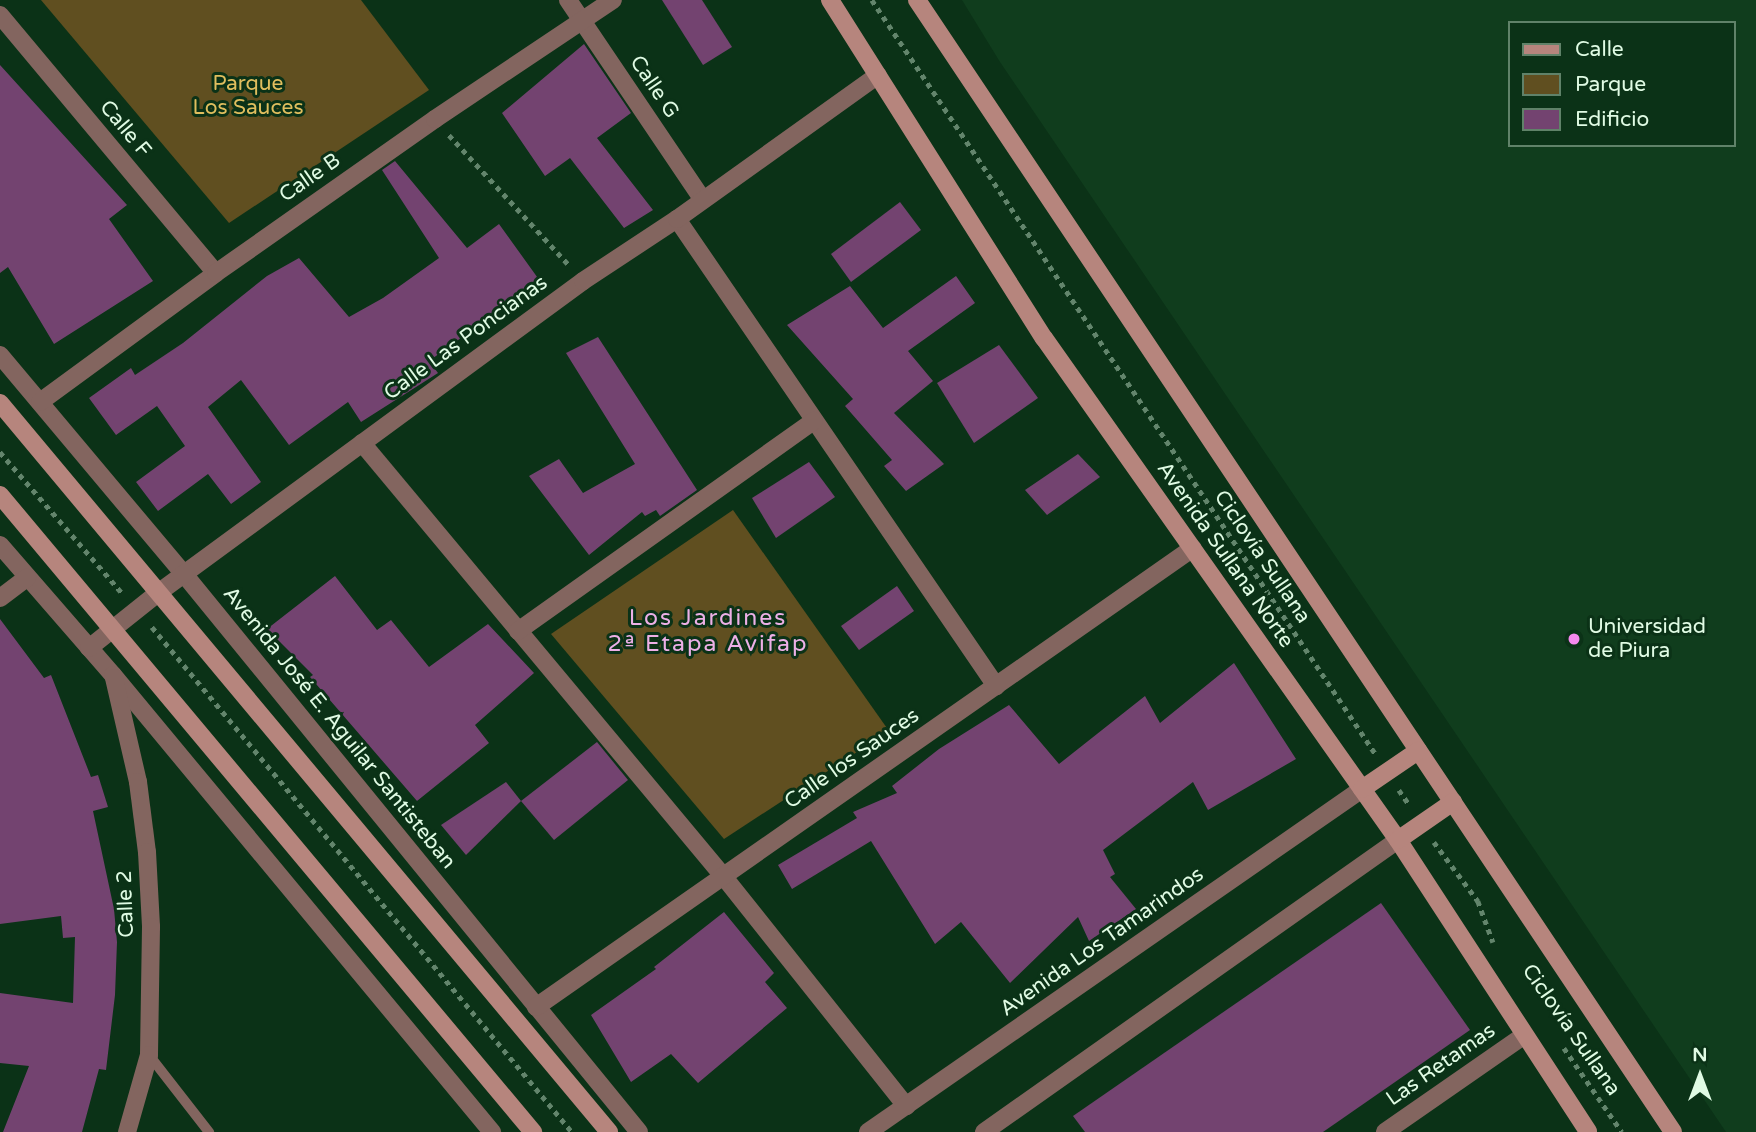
<!DOCTYPE html>
<html>
<head>
<meta charset="utf-8">
<style>
  body { margin:0 }
  #map { position:relative; width:1756px; height:1132px; overflow:hidden; background:#0b3217; font-family:"Varela Round",sans-serif }
  div>[style] { position:absolute }
  [style*='--x'] { left:calc(var(--x)*1px); top:calc(var(--y)*1px); width:calc(var(--w)*1px); rotate:calc(var(--a)*1deg) }
  .built>* { inset:0; background:#103d1d }
  .green>* { inset:0; background:#604f20 }
  .building>* { inset:0; background:#734370 }
  .path>* { height:4.5px; margin-top:-2.25px; transform-origin:0; background:repeating-linear-gradient(90deg,#63856c 0 5px,transparent 0 10px) }
  .service>* { height:10px; margin:-5px; padding:0 5px; transform-origin:5px; border-radius:5px; background:#83655f }
  .minor>* { height:18px; margin:-9px; padding:0 9px; transform-origin:9px; border-radius:9px; background:#83655f }
  .secondary>* { height:18px; margin:-9px; padding:0 9px; transform-origin:9px; border-radius:9px; background:#b6857d }
  .dots>* { width:19px; height:19px; translate:-50% -50%; box-sizing:border-box; border:4px solid #0b3217; border-radius:50% }
  span { translate:-50% -50%; white-space:nowrap; text-align:center; line-height:1.15; -webkit-text-stroke:6px #0b3217; paint-order:stroke }
  .park-label { font-size:21px; color:#e0be5e }
  .street-label { font-size:21px; color:#e0fbe4 }
  .poi-label { font-size:21px; color:#e0fbe4 }
  .left { translate:0 -50%; text-align:left }
  .neighbourhood-label { font-size:23px; color:#edb0e7; letter-spacing:2px }
  .legend { position:absolute; left:1508px; top:21px; width:228px; height:126px; box-sizing:border-box; background:#0b3217; border:2px solid #608269; margin:0; padding:9px 12px; list-style:none; font-size:21px; color:#e0fbe4 }
  .legend li { display:flex; align-items:center; gap:14px; height:35px }
  .legend b { width:35px; border:2px solid #608269 }
  .north { position:absolute; left:1665px; top:1041px; width:70px; height:70px; -webkit-text-stroke:5px #0b3217; paint-order:stroke; rotate:0deg; font-size:19px; font-weight:700; line-height:28px; text-align:center; color:#e0fbe4 }
  .north::after { content:''; display:block; margin:auto; width:24px; height:32px; background:#e0fbe4; clip-path:polygon(50% 0,100% 100%,50% 72%,0 100%) }
</style>
</head>
<body>
<div id="map">
  <div class="built">
    <div style="clip-path:polygon(evenodd,962px 0,1756px 0,1756px 1132px,1726px 1132px,1000px 62px,962px 0,1509px 23px,1733px 23px,1733px 145px,1509px 145px,1509px 23px)"></div>
  </div>
  <div class="green">
    <div style="clip-path:polygon(41px 0,361px 0,429px 90px,229px 223px)"></div>
    <div style="clip-path:polygon(733px 510px,889px 731px,724px 839px,551px 634px)"></div>
  </div>
  <div class="building">
    <div style="clip-path:polygon(662px 0,702px 0,732px 47px,703px 65px)"></div>
    <div style="clip-path:polygon(584px 44px,631px 113px,597px 138px,653px 210px,624px 228px,570px 158px,545px 176px,502px 113px)"></div>
    <div style="clip-path:polygon(0 65px,127px 205px,109px 219px,153px 281px,54px 344px,8px 267px,0 273px)"></div>
    <div style="clip-path:polygon(395px 161px,467px 248px,499px 224px,540px 281px,429px 361px,438px 373px,361px 422px,348px 402px,289px 445px,241px 380px,208px 407px,261px 482px,231px 504px,208px 474px,158px 511px,136px 482px,185px 446px,157px 406px,116px 435px,89px 398px,131px 368px,135px 375px,183px 343px,267px 276px,299px 258px,349px 317px,383px 298px,439px 258px,382px 170px)"></div>
    <div style="clip-path:polygon(900px 202px,921px 230px,851px 282px,831px 254px)"></div>
    <div style="clip-path:polygon(956px 276px,975px 303px,908px 351px,933px 381px,894px 413px,944px 464px,906px 491px,884px 466px,892px 460px,845px 406px,853px 399px,787px 325px,850px 286px,883px 328px)"></div>
    <div style="clip-path:polygon(598px 337px,697px 490px,660px 516px,656px 510px,645px 516px,642px 512px,589px 555px,529px 476px,559px 459px,583px 493px,635px 464px,566px 353px)"></div>
    <div style="clip-path:polygon(999px 345px,1038px 398px,974px 443px,937px 383px)"></div>
    <div style="clip-path:polygon(1078px 454px,1100px 477px,1047px 515px,1025px 490px)"></div>
    <div style="clip-path:polygon(809px 462px,835px 497px,776px 538px,752px 498px)"></div>
    <div style="clip-path:polygon(335px 576px,377px 630px,391px 620px,429px 667px,488px 624px,534px 673px,475px 725px,489px 743px,417px 801px,310px 677px,313px 675px,267px 629px)"></div>
    <div style="clip-path:polygon(897px 586px,914px 611px,859px 650px,841px 626px)"></div>
    <div style="clip-path:polygon(0 619px,44px 678px,51px 675px,91px 777px,98px 775px,108px 807px,93px 811px,114px 909px,117px 942px,115px 995px,106px 1070px,99px 1069px,82px 1132px,3px 1132px,29px 1066px,0 1063px,0 993px,73px 1003px,75px 937px,63px 938px,61px 916px,0 924px)"></div>
    <div style="clip-path:polygon(1234px 663px,1296px 759px,1208px 810px,1193px 782px,1103px 850px,1115px 874px,1110px 877px,1136px 909px,1089px 941px,1078px 917px,1010px 983px,961px 922px,935px 944px,871px 841px,792px 889px,778px 865px,857px 818px,853px 812px,897px 793px,892px 786px,939px 749px,1009px 705px,1059px 764px,1145px 696px,1160px 723px)"></div>
    <div style="clip-path:polygon(597px 742px,628px 780px,554px 840px,521px 801px)"></div>
    <div style="clip-path:polygon(506px 782px,521px 801px,466px 855px,441px 825px)"></div>
    <div style="clip-path:polygon(1381px 903px,1470px 1030px,1323px 1132px,1085px 1132px,1073px 1116px)"></div>
    <div style="clip-path:polygon(724px 912px,774px 973px,765px 982px,787px 1008px,698px 1083px,671px 1054px,631px 1082px,591px 1015px,656px 969px,654px 967px)"></div>
  </div>
  <div class="path">
    <div style="--x:872;--y:0;--w:906;--a:56.26"></div>
    <div style="--x:449;--y:135;--w:177;--a:47.3"></div>
    <div style="--x:0;--y:452;--w:188;--a:49.1"></div>
    <div style="--x:152;--y:627;--w:657;--a:50.25"></div>
    <div style="--x:1399;--y:790;--w:19;--a:55"></div>
    <div style="--x:1434;--y:842;--w:74;--a:53.3"></div>
    <div style="--x:1478;--y:901;--w:44;--a:69.9"></div>
    <div style="--x:1564;--y:1048;--w:102;--a:55.4"></div>
  </div>
  <div class="service">
    <div style="--x:149;--y:1055;--w:98;--a:52.1"></div>
  </div>
  <div class="minor">
    <div style="--x:568;--y:0;--w:241;--a:56"></div>
    <div style="--x:0;--y:15;--w:336;--a:50.1"></div>
    <div style="--x:677;--y:219;--w:566;--a:55.66"></div>
    <div style="--x:0;--y:355;--w:286;--a:50"></div>
    <div style="--x:184;--y:574;--w:720;--a:50.81"></div>
    <div style="--x:40;--y:402;--w:218;--a:-36.2"></div>
    <div style="--x:216;--y:273;--w:268;--a:-35.1"></div>
    <div style="--x:435;--y:119;--w:214;--a:-33.8"></div>
    <div style="--x:362;--y:443;--w:565;--a:50.17"></div>
    <div style="--x:724;--y:877;--w:293;--a:51.5"></div>
    <div style="--x:0;--y:545;--w:172;--a:49"></div>
    <div style="--x:113;--y:675;--w:594;--a:50.33"></div>
    <div style="--x:0;--y:598;--w:34;--a:-37"></div>
    <div style="--x:518;--y:631;--w:363;--a:-35.4"></div>
    <div style="--x:89;--y:648;--w:88;--a:-38.6"></div>
    <div style="--x:158;--y:593;--w:527;--a:-36.28"></div>
    <div style="--x:583;--y:281;--w:113;--a:-33.4"></div>
    <div style="--x:677;--y:219;--w:247;--a:-35.6"></div>
    <div style="--x:114;--y:678;--w:107;--a:77"></div>
    <div style="--x:138;--y:782;--w:71;--a:82.7"></div>
    <div style="--x:147;--y:852;--w:75;--a:86.9"></div>
    <div style="--x:151;--y:927;--w:128;--a:90.9"></div>
    <div style="--x:149;--y:1055;--w:80;--a:105.9"></div>
    <div style="--x:536;--y:1007;--w:801;--a:-34.94"></div>
    <div style="--x:868;--y:1132;--w:601;--a:-34.77"></div>
    <div style="--x:984;--y:1132;--w:507;--a:-35.2"></div>
    <div style="--x:1385;--y:1132;--w:168;--a:-34.8"></div>
  </div>
  <div class="secondary">
    <div style="--x:830;--y:0;--w:400;--a:57.7"></div>
    <div style="--x:1044;--y:338;--w:614;--a:54.81"></div>
    <div style="--x:1398;--y:840;--w:348;--a:56.9"></div>
    <div style="--x:917;--y:0;--w:1361;--a:56.26"></div>
    <div style="--x:0;--y:403;--w:950;--a:50.12"></div>
    <div style="--x:0;--y:495;--w:831;--a:50.08"></div>
    <div style="--x:1362;--y:789;--w:68;--a:-34.2"></div>
    <div style="--x:1398;--y:840;--w:67;--a:-34.6"></div>
  </div>
  <div class="dots">
    <div style="left:1574px;top:639px;background:#f589ee"></div>
  </div>
  <div class="park-label">
    <span style="left:248px;top:96px">Parque<br>Los Sauces</span>
  </div>
  <div class="street-label">
    <span style="left:654px;top:87px;rotate:56deg">Calle G</span>
    <span style="left:125px;top:129px;rotate:50deg">Calle F</span>
    <span style="left:310px;top:178px;rotate:-35deg">Calle B</span>
    <span style="left:466px;top:338px;rotate:-36deg">Calle Las Poncianas</span>
    <span style="left:1225px;top:555px;rotate:55deg">Avenida Sullana Norte</span>
    <span style="left:1262px;top:557px;rotate:56deg">Ciclovía Sullana</span>
    <span style="left:339px;top:728px;rotate:51deg">Avenida José E. Aguilar Santisteban</span>
    <span style="left:852px;top:759px;rotate:-35deg">Calle los Sauces</span>
    <span style="left:126px;top:904px;rotate:-92deg">Calle 2</span>
    <span style="left:1102px;top:942px;rotate:-35deg">Avenida Los Tamarindos</span>
    <span style="left:1571px;top:1030px;rotate:55deg">Ciclovía Sullana</span>
    <span style="left:1441px;top:1065px;rotate:-35deg">Las Retamas</span>
  </div>
  <div class="poi-label">
    <span class="left" style="left:1588px;top:639px">Universidad<br>de Piura</span>
  </div>
  <div class="neighbourhood-label">
    <span style="left:708px;top:631px">Los Jardines<br>2ª Etapa Avifap</span>
  </div>
  <ul class="legend">
  <li><b style="height:9px;background:#b6857d"></b>Calle</li>
  <li><b style="height:19px;background:#604f20"></b>Parque</li>
  <li><b style="height:19px;background:#734370"></b>Edificio</li>
  </ul>
  <div class="north">N</div>
</div>
</body>
</html>
